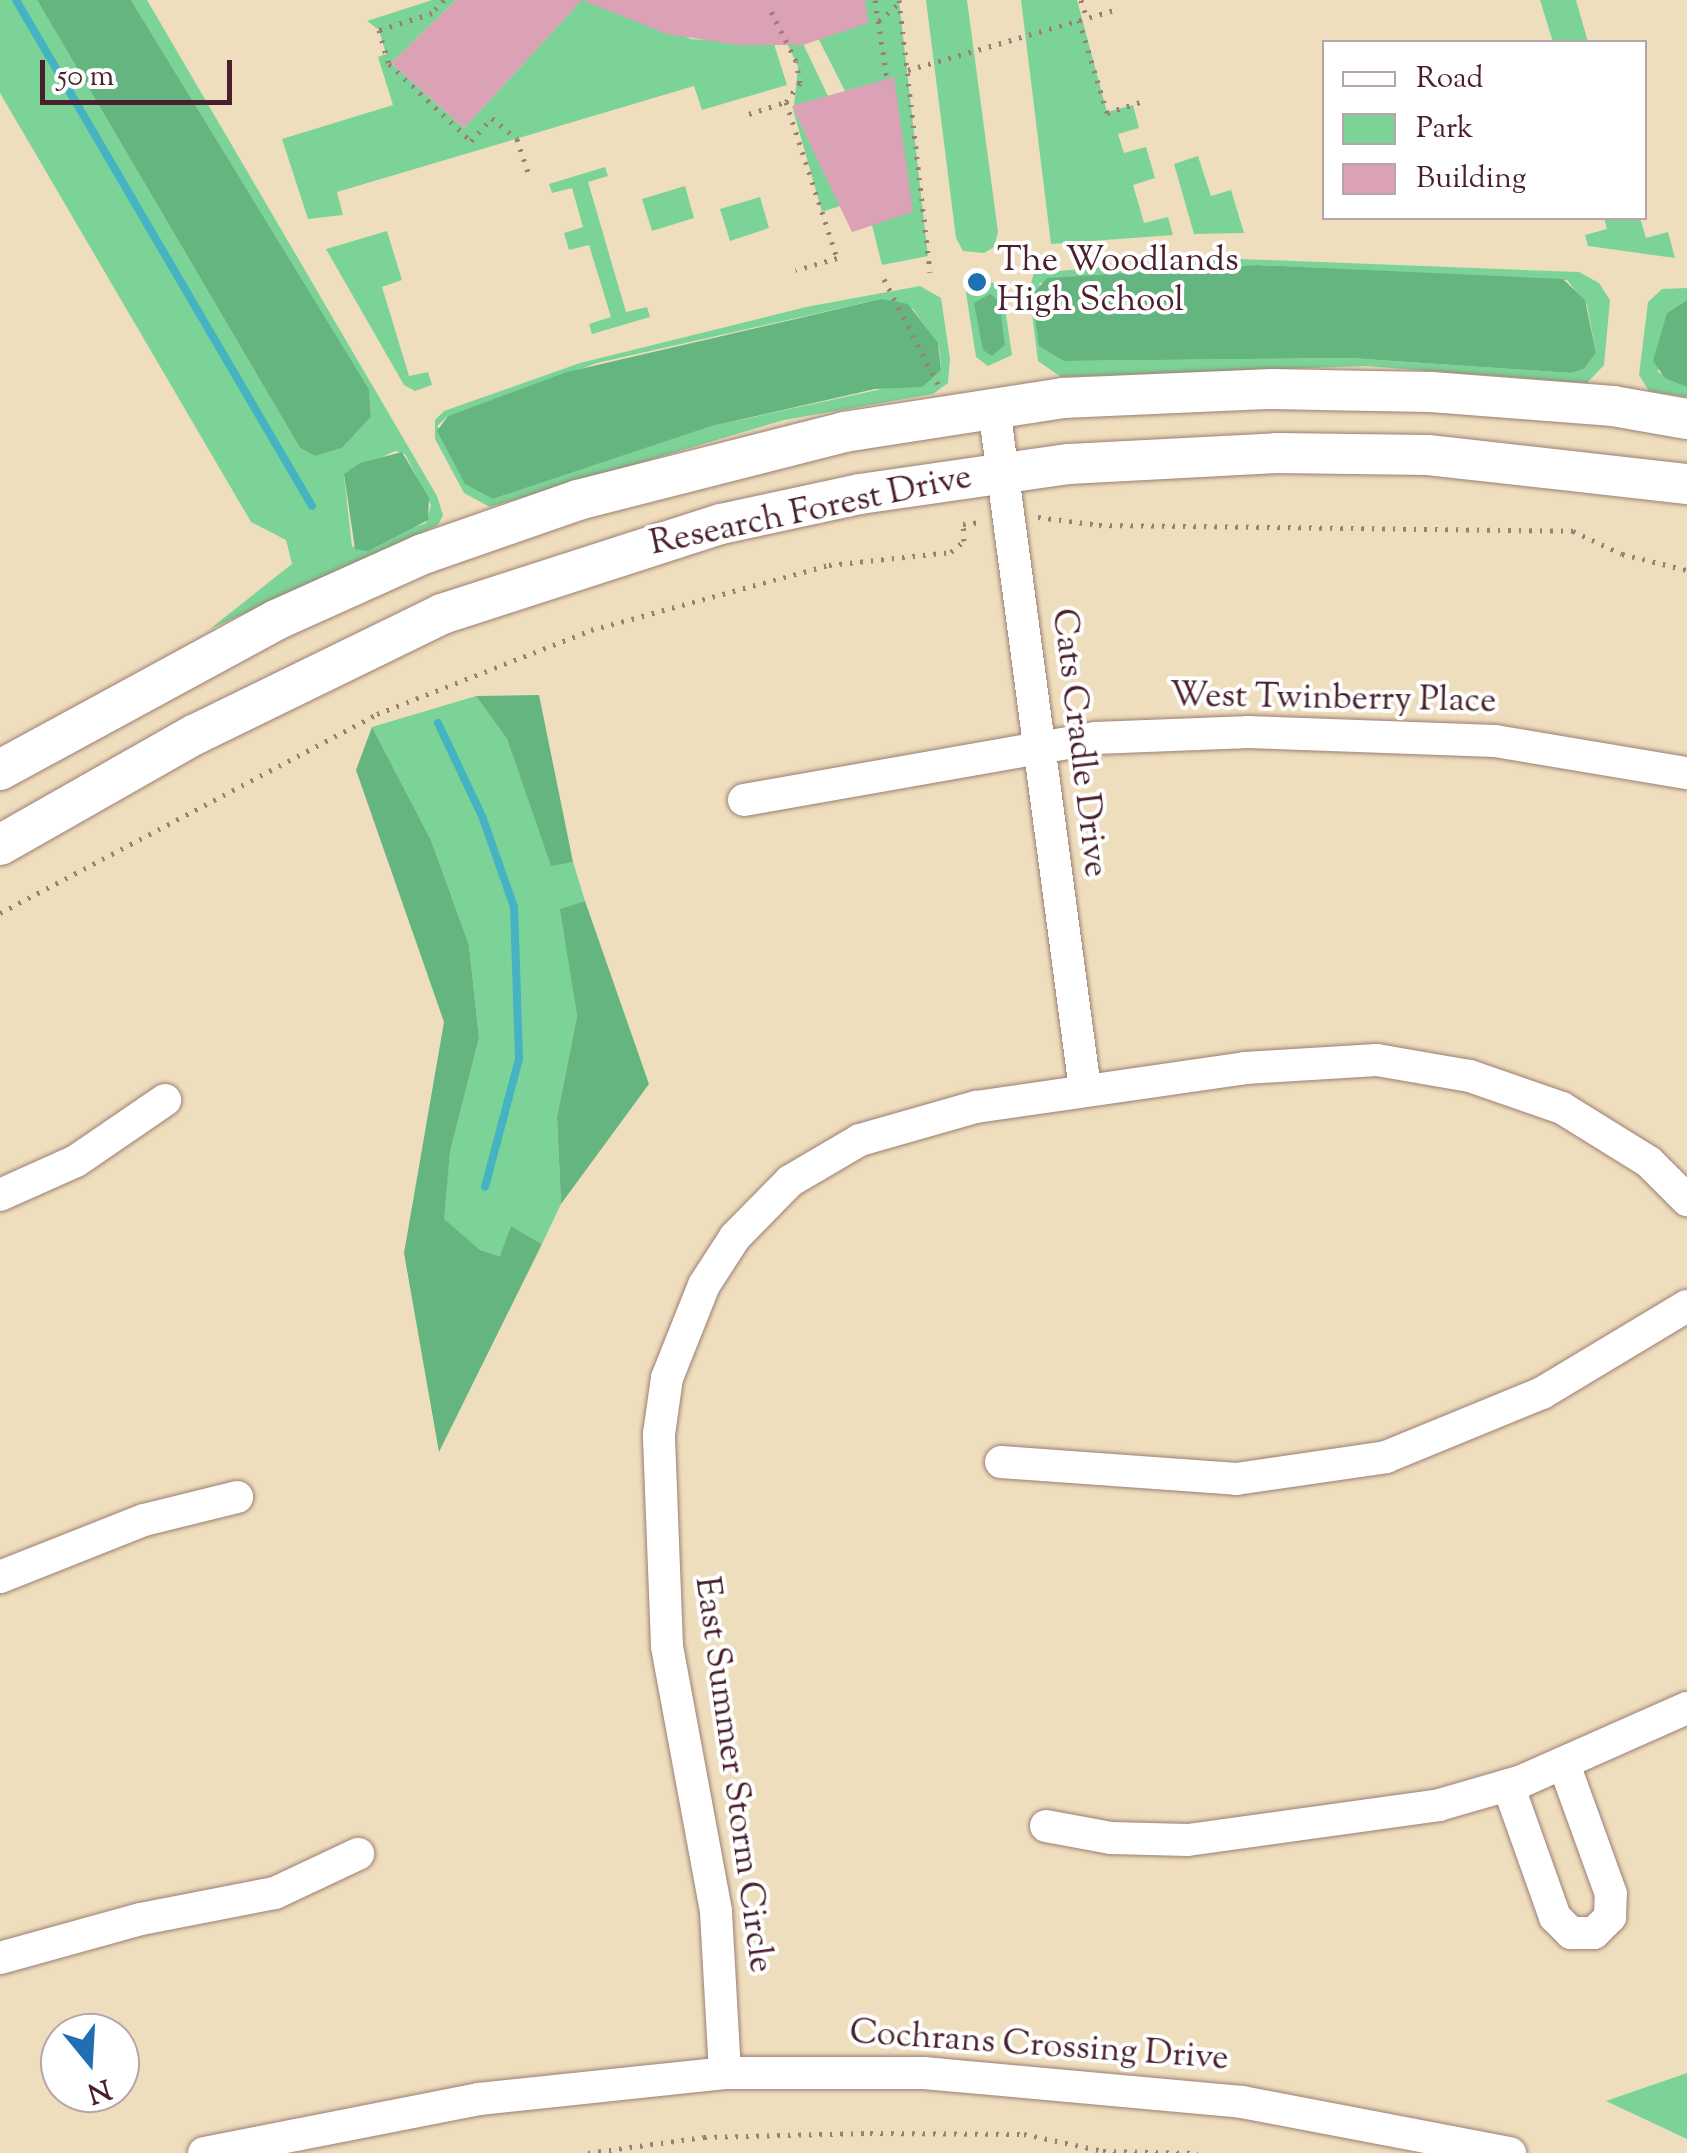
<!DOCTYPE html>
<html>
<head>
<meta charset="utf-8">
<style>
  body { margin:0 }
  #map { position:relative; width:1687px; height:2153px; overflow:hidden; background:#efdebd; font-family:"Sorts Mill Goudy",serif }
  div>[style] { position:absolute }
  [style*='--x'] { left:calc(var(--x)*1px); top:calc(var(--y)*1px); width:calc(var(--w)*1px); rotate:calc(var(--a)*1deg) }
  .green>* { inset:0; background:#7cd398 }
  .forest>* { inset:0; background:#65b580 }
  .stream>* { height:8px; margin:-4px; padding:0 4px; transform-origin:4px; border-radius:4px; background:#45b3c1 }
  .building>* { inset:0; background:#dba1b4 }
  .path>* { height:5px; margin-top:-2.5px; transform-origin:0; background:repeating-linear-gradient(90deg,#9c7e74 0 2.5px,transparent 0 10.5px) }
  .roads { filter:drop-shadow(0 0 2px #9c7e74) drop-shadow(0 0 2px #9c7e74) }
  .minor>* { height:32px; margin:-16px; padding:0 16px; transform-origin:16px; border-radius:16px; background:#fff }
  .major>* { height:40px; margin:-20px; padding:0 20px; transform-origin:20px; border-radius:20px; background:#fff }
  .dots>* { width:28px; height:28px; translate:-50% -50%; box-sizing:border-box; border:5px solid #fff; border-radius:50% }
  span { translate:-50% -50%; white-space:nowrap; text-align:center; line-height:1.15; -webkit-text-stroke:8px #fff; paint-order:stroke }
  .poi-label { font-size:35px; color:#4a1f2b }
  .left { translate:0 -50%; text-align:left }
  .street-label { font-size:35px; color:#4a1f2b }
  .legend { position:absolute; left:1322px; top:40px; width:325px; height:180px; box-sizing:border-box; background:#fff; border:2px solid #b7a5aa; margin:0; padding:12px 18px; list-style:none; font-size:30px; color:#4a1f2b }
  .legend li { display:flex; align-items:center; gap:20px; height:50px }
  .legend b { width:50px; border:2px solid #b7a5aa }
  .north { position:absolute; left:40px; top:2013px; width:100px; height:100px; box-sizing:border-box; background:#fff; border:2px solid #b7a5aa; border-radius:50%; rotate:162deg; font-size:28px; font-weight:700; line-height:40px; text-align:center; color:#4a1f2b }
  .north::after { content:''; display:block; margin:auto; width:35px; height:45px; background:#1f6fb2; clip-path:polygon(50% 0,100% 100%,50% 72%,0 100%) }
  .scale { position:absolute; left:40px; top:60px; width:192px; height:45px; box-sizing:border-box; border:5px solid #4a1f2b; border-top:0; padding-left:12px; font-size:30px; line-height:35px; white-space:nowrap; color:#4a1f2b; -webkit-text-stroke:8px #fff; paint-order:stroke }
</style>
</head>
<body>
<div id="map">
  <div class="green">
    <div style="clip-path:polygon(evenodd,0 0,37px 0,300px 448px,315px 456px,342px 448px,371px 417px,369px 389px,131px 0,147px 0,437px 496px,443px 515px,438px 525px,210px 629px,292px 564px,286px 540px,251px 522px,0 93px,0 0,395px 451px,405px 454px,431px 505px,426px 523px,352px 547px,344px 475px,395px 451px)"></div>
    <div style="clip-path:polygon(432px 0,456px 0,391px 63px,464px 128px,568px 15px,564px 0,590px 0,691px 39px,774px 44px,787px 85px,702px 110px,694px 86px,337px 192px,343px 215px,308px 219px,282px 139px,393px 105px,378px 57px,386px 54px,379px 30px,367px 21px)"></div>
    <div style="clip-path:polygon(865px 0,899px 0,928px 256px,882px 265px,872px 225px,894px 78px,845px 91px,818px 38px)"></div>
    <div style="clip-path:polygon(926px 0,967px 0,998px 232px,994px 247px,984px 253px,963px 251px,956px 238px)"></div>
    <div style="clip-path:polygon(1021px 0,1077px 0,1107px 112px,1133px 105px,1139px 128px,1118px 134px,1124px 153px,1146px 147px,1155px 178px,1133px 185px,1144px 223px,1168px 217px,1173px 235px,1051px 244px)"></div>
    <div style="clip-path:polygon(1540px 0,1576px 0,1588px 42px,1553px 42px)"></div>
    <div style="clip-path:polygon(785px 6px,828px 96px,794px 106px,798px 66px,769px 7px)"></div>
    <div style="clip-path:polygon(792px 106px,840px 206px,822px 212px)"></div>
    <div style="clip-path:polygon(1198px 156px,1211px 196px,1231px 190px,1244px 233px,1194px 234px,1174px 164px)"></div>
    <div style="clip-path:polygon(605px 167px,608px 176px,588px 182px,626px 312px,647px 307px,650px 317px,592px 334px,589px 324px,611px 317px,589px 245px,569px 250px,564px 233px,583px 227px,572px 188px,552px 193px,549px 184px)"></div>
    <div style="clip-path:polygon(685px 186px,694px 218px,652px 231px,642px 199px)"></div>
    <div style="clip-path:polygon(760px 197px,769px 228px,730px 241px,720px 209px)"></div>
    <div style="clip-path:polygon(1604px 218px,1640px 218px,1646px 238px,1668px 232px,1675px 258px,1588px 246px,1585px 235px,1607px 229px)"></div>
    <div style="clip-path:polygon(387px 231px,402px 280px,382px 287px,409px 376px,428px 372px,432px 385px,415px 391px,404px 385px,326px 249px)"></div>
    <div style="clip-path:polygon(evenodd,1216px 258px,1579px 272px,1599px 283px,1610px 300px,1604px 365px,1587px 383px,1366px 366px,1061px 377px,1038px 361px,1029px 290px,1034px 273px,1216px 258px,1259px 265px,1567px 280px,1587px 305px,1596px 353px,1584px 369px,1571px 373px,1350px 358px,1064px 361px,1039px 283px,1259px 265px)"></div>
    <div style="clip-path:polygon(984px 278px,1002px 288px,1012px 355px,988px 366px,976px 357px,966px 293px,969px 282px)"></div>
    <div style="clip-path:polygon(evenodd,920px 286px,941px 298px,950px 359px,948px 383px,933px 394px,784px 420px,490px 507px,464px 493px,435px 439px,435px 420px,444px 411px,580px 363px,806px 307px,920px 286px,881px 299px,913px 309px,939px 346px,941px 367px,891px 387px,712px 426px,493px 499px,437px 426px,448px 416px,597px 363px,881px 299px)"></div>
    <div style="clip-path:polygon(1687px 288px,1687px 300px,1667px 313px,1658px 372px,1687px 387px,1687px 397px,1649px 391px,1639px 375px,1648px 302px,1662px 289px)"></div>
    <div style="clip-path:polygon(476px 696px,507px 739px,551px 865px,573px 862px,585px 901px,561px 909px,577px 1016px,557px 1117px,561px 1204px,542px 1244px,511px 1226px,501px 1256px,480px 1250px,443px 1219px,450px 1152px,479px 1038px,469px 945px,431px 840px,372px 727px)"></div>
    <div style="clip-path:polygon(1687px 2073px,1687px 2139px,1606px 2101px)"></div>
  </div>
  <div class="forest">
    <div style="clip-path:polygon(37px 0,131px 0,369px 389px,371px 417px,342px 448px,315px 456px,300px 448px)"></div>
    <div style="clip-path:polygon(1258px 265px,1563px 279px,1585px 300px,1596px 353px,1584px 369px,1571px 373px,1350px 358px,1064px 361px,1039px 346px,1032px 295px,1047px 278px)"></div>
    <div style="clip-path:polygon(990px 294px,999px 301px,1005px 345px,992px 356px,983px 350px,974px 303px)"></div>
    <div style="clip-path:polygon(881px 299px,908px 304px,938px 343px,941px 370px,922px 387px,875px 389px,712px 426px,493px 499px,465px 484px,437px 431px,448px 416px,567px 372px)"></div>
    <div style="clip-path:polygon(1687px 300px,1687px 387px,1665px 378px,1653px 361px,1667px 313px)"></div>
    <div style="clip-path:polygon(402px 452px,429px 498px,428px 520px,368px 551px,355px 549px,344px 474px,360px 463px)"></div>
    <div style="clip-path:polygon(539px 695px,573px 862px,551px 866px,507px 739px,476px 696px)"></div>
    <div style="clip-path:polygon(372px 727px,431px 840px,469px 945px,479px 1038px,450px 1152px,444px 1219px,480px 1250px,500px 1256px,511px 1226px,542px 1244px,439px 1452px,404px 1253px,444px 1022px,356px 770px)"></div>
    <div style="clip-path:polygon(585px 901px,649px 1084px,561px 1204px,557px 1117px,577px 1016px,560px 909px)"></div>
  </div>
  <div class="stream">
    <div style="--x:16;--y:0;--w:586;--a:59.67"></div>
    <div style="--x:438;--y:723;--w:103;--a:64.7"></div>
    <div style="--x:482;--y:816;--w:96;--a:70.6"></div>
    <div style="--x:514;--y:907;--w:152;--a:88.1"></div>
    <div style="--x:519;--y:1059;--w:132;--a:104.9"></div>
  </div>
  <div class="building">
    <div style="clip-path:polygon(456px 0,582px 0,464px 128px,391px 63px)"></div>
    <div style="clip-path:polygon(582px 0,865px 0,868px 23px,803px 45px,738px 45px,667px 34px)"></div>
    <div style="clip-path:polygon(894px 77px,913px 212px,852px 232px,792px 106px)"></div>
  </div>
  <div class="path">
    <div style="--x:444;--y:0;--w:18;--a:133"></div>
    <div style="--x:432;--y:13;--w:56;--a:162.2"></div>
    <div style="--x:379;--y:30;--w:35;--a:74"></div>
    <div style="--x:389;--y:64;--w:112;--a:43.2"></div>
    <div style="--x:471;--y:141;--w:31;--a:-48"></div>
    <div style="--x:492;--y:118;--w:33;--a:40"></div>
    <div style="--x:517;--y:139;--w:41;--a:71.6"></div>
    <div style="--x:875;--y:0;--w:80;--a:81.4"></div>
    <div style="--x:899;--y:0;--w:274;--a:83.5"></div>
    <div style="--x:1081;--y:0;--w:19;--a:72"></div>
    <div style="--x:1079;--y:20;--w:97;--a:73.2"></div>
    <div style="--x:1107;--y:113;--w:39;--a:-18"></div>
    <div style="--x:879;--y:21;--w:27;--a:-42"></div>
    <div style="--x:908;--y:70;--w:219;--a:-16.2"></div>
    <div style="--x:786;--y:102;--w:164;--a:71.9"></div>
    <div style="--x:837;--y:258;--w:43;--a:163.7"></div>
    <div style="--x:749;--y:114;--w:39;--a:-18"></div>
    <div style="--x:786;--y:102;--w:24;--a:-54"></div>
    <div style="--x:800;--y:83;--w:22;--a:-100"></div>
    <div style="--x:796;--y:61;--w:60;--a:-116.6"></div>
    <div style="--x:884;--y:279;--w:118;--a:62.8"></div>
    <div style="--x:1038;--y:517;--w:62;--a:7.5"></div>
    <div style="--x:1099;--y:525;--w:474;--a:0.7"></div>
    <div style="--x:1573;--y:531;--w:54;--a:25.1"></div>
    <div style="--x:1622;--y:554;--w:67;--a:13.8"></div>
    <div style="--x:0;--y:913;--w:426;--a:-27.8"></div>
    <div style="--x:377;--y:714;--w:230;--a:-21.4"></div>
    <div style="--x:591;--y:630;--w:247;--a:-15.3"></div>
    <div style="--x:829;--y:565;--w:123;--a:-6.1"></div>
    <div style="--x:951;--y:552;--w:17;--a:-40"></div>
    <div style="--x:964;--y:541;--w:17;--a:-93"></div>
    <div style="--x:963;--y:524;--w:20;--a:-6"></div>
    <div style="--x:588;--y:2153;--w:117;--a:-7.9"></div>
    <div style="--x:704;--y:2137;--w:166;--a:-1.4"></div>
    <div style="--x:870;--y:2133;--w:154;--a:0.4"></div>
    <div style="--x:1024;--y:2134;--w:81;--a:12.1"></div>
    <div style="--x:1103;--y:2151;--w:95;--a:1.2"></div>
  </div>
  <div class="roads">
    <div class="minor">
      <div style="--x:994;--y:408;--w:687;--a:82.39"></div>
      <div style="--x:744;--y:800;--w:356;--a:-10"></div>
      <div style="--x:1095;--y:738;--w:153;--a:-2.2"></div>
      <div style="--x:1248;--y:732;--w:247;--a:2.1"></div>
      <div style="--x:1495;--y:741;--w:195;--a:9.5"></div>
      <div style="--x:0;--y:1195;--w:83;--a:-24.1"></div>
      <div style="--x:76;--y:1161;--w:108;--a:-34.4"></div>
      <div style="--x:1001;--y:1462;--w:236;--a:4.1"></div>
      <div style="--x:1236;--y:1479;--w:152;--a:-8.3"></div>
      <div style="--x:1386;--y:1457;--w:169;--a:-22.3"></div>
      <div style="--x:1542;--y:1393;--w:169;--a:-31"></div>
      <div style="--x:0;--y:1577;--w:155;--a:-21.6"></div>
      <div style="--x:144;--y:1520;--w:96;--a:-13.9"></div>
      <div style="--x:1508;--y:1785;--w:140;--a:70.4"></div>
      <div style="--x:1555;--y:1917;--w:23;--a:45"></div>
      <div style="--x:1571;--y:1933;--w:23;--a:0"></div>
      <div style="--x:1594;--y:1933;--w:23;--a:-45"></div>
      <div style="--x:1610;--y:1917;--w:23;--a:-88"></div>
      <div style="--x:1611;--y:1894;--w:138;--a:-109.9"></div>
      <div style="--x:1046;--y:1826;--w:66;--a:10.5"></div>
      <div style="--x:1111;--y:1838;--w:77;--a:1.5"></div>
      <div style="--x:1188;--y:1840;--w:253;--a:-7.9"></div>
      <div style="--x:1439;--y:1805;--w:86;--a:-16.1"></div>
      <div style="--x:1522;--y:1781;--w:180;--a:-23.9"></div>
      <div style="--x:0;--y:1958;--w:146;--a:-15.5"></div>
      <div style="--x:141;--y:1919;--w:136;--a:-11"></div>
      <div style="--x:275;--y:1893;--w:92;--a:-25.2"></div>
      <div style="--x:725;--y:2073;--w:162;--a:-93.2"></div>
      <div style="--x:716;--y:1911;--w:269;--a:-100.5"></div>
      <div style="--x:667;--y:1646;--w:212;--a:-92.2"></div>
      <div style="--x:659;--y:1434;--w:57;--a:-81.9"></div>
      <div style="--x:667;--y:1378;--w:100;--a:-68.3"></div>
      <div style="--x:704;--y:1285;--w:57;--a:-57.1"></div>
      <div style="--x:735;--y:1237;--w:78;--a:-45.5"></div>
      <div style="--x:790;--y:1181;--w:81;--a:-30.4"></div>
      <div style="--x:860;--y:1140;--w:121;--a:-15.9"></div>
      <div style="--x:976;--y:1107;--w:272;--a:-8.2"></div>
      <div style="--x:1245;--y:1068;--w:132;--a:-3.5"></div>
      <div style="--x:1377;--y:1060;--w:94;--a:9.8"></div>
      <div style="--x:1470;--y:1076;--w:97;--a:19.2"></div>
      <div style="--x:1562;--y:1108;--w:102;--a:31.8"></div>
      <div style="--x:1649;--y:1162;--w:54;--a:45"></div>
      <div style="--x:204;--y:2153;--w:280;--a:-11.1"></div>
      <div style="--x:479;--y:2099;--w:247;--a:-6"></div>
      <div style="--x:725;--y:2073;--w:199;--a:0"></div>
      <div style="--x:924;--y:2073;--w:319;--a:5.2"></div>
      <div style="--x:1242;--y:2102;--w:273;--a:10.8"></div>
    </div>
    <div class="major">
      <div style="--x:0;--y:770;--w:314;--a:-28.5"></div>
      <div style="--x:276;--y:620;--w:161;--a:-24.2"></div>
      <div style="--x:423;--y:554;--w:164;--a:-19.2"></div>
      <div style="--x:578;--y:500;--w:275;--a:-14.3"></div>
      <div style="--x:844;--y:432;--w:222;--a:-8.8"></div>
      <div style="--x:1063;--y:398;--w:209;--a:-2.5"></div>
      <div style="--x:1272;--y:389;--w:159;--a:1.1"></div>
      <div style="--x:1431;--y:392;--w:183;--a:4.4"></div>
      <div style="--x:1613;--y:406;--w:75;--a:10"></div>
      <div style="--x:0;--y:845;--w:223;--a:-29.6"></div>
      <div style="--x:194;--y:735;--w:276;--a:-26"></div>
      <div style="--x:442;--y:614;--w:293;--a:-17.9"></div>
      <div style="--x:721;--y:524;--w:142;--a:-12.2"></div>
      <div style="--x:860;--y:494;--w:211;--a:-8.2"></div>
      <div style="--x:1069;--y:464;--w:208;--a:-3"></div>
      <div style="--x:1277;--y:453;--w:151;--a:0.8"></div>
      <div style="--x:1428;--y:455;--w:261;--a:6.4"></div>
    </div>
  </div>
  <div class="dots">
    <div style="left:977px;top:282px;background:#1f6fb2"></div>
  </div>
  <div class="poi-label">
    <span class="left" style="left:997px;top:282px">The Woodlands<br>High School</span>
  </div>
  <div class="street-label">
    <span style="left:811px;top:512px;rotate:-12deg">Research Forest Drive</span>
    <span style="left:1333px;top:700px;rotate:1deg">West Twinberry Place</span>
    <span style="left:1078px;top:743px;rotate:83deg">Cats Cradle Drive</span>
    <span style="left:732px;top:1775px;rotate:82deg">East Summer Storm Circle</span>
    <span style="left:1039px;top:2047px;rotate:4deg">Cochrans Crossing Drive</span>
  </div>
  <ul class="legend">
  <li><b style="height:12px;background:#fff"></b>Road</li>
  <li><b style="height:28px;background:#7cd398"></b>Park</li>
  <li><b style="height:28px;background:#dba1b4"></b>Building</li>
  </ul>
  <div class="north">N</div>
  <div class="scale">50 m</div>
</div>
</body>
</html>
